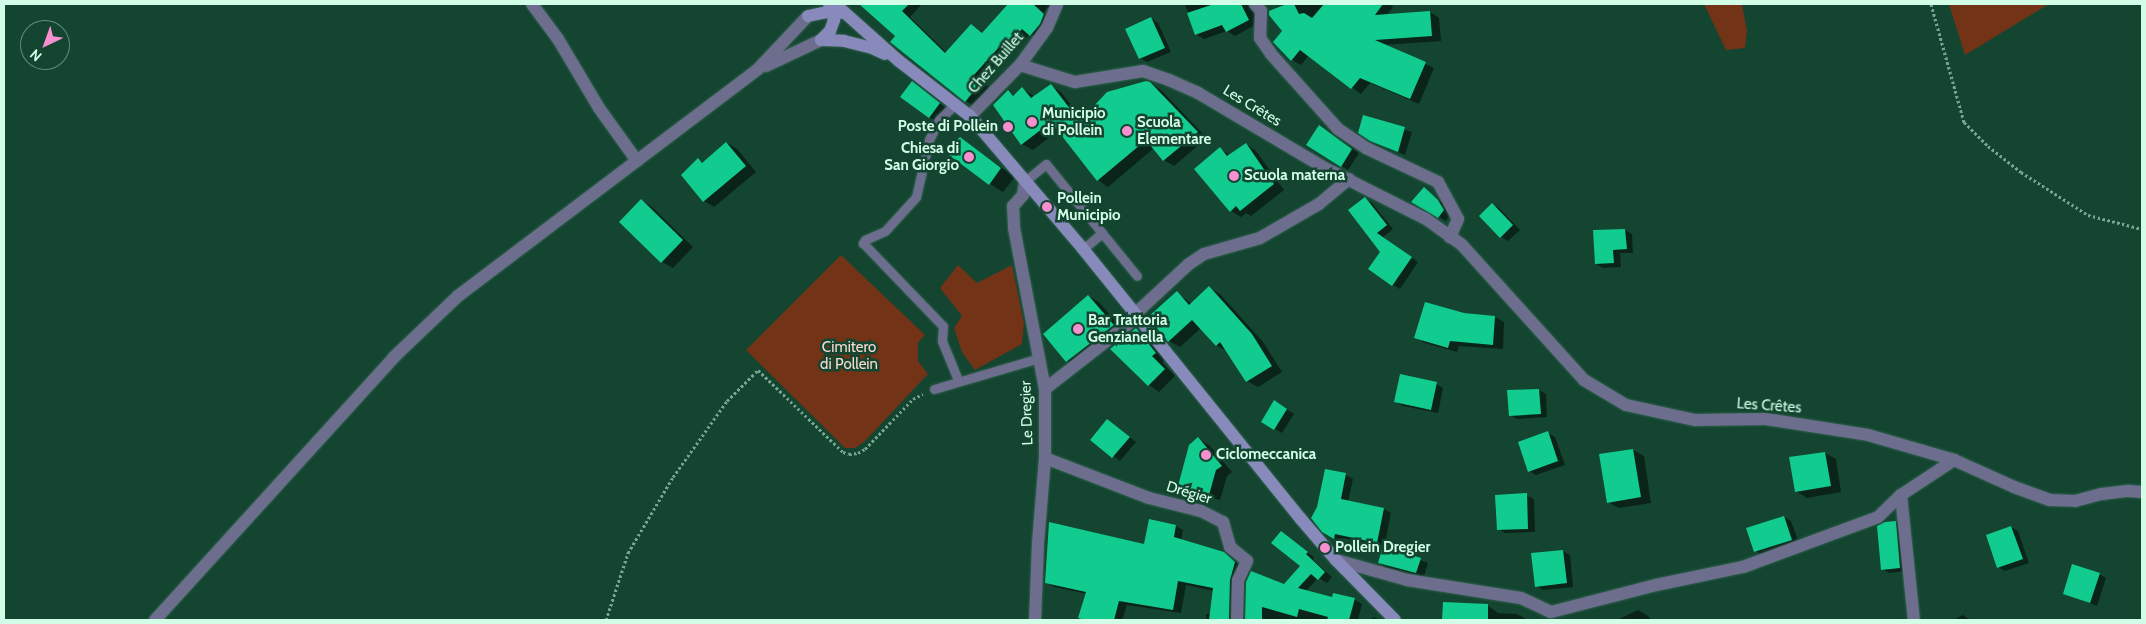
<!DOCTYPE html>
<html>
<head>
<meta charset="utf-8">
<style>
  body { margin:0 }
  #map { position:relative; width:2146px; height:624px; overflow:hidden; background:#134531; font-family:Cabin,sans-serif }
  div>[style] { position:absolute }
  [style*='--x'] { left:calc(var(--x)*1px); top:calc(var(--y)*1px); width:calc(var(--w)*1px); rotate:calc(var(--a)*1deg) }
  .green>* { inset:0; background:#733317 }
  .shadow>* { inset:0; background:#0007 }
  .building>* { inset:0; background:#12cb8f }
  .path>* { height:3px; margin-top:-1.5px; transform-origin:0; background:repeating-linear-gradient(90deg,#77a590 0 2.5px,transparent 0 5px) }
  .roads { filter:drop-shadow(0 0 1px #32624e) drop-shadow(0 0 1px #32624e) }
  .service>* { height:9px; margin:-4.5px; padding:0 4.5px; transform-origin:4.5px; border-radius:4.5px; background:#6d6e8e }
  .minor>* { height:12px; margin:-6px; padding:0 6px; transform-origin:6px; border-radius:6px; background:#6d6e8e }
  .tertiary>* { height:12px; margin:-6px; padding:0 6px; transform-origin:6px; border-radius:6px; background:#6d6e8e }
  .secondary>* { height:12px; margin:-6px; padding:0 6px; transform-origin:6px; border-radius:6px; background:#898abc }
  .dots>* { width:14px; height:14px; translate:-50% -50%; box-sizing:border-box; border:2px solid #134531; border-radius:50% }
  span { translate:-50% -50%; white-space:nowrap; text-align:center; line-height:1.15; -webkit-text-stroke:5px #134531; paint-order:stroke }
  .street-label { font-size:15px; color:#d2fde7 }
  .poi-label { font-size:15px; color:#d2fde7; font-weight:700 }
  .left { translate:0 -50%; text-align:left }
  .right { translate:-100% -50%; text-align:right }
  .park-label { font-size:15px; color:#fadbcf }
  .frame { position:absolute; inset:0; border:5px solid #d2fde7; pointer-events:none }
  .north { position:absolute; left:20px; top:20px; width:50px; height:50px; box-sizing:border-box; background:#134531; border:1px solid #5f8f7a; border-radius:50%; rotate:222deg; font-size:14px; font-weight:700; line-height:20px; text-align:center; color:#d2fde7 }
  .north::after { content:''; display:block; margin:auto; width:18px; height:22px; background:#f690d0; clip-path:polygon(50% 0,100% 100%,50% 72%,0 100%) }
</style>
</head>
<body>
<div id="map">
  <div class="green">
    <div style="clip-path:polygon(1704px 4px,1742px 4px,1747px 31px,1745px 48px,1726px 50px)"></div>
    <div style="clip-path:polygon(1949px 4px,2049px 4px,1965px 55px)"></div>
    <div style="clip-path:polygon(841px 255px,925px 335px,918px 343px,918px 361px,928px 374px,864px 442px,855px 448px,845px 448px,746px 350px)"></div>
    <div style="clip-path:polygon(958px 265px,977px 283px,1012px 265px,1024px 324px,1022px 344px,975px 370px,962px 352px,954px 328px,962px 316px,940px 288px)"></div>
  </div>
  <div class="shadow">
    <div style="clip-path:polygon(866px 4px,922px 4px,910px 17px,947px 53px,972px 25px,983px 33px,1010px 4px,1051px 4px,1044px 12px,1052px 19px,1039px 40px,1030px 34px,1013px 53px,1008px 50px,981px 81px,989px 87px,974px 106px,966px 101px,863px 6px)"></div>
    <div style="clip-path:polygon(1185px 4px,1258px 4px,1259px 17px,1253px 26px,1235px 36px,1227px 31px,1204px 39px,1196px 34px)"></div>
    <div style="clip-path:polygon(1290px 4px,1389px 4px,1393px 7px,1387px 15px,1430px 12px,1439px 18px,1441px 41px,1383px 45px,1434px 68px,1419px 104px,1370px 83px,1361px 94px,1309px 55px,1301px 65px,1292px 60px,1284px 31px,1270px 12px)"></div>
    <div style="clip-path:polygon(1151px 18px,1158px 23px,1171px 52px,1147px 62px,1140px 58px)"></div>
    <div style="clip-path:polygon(1150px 83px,1161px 90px,1207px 138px,1174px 166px,1164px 160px,1154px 148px,1108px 187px,1098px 180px,1059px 130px,1033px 150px,1022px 144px,1008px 92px,1015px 95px,1023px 89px,1035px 97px,1051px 86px,1061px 92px,1078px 114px)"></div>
    <div style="clip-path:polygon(919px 87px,946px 108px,936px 121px,929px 117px)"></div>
    <div style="clip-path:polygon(1364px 117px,1412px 132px,1405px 155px,1371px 140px)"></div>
    <div style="clip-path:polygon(1326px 130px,1359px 153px,1348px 170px,1308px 145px)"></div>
    <div style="clip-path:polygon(960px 139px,1015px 177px,1003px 192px,990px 184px)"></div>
    <div style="clip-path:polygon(727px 143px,737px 149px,756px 172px,714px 207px,704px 201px,698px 160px,704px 163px)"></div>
    <div style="clip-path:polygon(1246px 144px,1256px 151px,1284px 190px,1251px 216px,1246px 213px,1241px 217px,1231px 211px,1220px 149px,1230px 155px)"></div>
    <div style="clip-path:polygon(1424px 189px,1445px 205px,1450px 214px,1446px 221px,1413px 202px)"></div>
    <div style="clip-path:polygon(1365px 199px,1372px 203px,1393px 229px,1383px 237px,1418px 262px,1400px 289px,1393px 285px)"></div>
    <div style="clip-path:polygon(641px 201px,652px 207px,693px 247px,673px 268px,662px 262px)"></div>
    <div style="clip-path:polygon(1492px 204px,1499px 208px,1520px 230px,1508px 241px,1501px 237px)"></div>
    <div style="clip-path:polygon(1625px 230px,1632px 234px,1633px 253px,1620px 253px,1621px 267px,1603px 268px,1596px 264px,1595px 231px)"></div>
    <div style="clip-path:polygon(1209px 288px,1220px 294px,1263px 342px,1282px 372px,1258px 387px,1247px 381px,1227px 351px,1216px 345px,1201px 328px,1180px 347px,1169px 341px,1177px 293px,1192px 304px)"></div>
    <div style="clip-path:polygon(1088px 296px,1099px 302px,1124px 331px,1078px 367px,1067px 361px)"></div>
    <div style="clip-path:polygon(1464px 315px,1495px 317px,1504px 322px,1503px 349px,1459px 346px,1457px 352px,1425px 343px,1416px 337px)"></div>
    <div style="clip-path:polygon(1136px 329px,1147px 336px,1166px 359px,1162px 362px,1175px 376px,1159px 392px,1149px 385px,1112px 349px)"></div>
    <div style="clip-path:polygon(1436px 384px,1443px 388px,1438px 413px,1403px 406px,1396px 402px)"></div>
    <div style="clip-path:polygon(1539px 390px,1546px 394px,1547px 417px,1517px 419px,1510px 415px,1509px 391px)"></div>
    <div style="clip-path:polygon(1275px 402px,1294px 414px,1282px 433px,1263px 422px)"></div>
    <div style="clip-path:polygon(1107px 420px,1136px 442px,1120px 461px,1091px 439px)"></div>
    <div style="clip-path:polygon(1548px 433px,1555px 437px,1565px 465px,1536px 475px,1529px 471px)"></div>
    <div style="clip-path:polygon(1198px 439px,1209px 445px,1232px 472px,1227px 476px,1220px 500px,1190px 491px,1180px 485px)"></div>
    <div style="clip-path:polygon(1633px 450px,1644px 456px,1651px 503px,1619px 508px,1608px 502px)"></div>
    <div style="clip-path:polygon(1825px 453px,1836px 459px,1841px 492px,1807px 498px,1796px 491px)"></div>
    <div style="clip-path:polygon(1326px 470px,1346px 475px,1353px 479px,1348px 502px,1384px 509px,1391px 513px,1384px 548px,1428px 563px,1424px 576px,1386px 567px,1379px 563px,1384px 546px,1342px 538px,1341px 542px,1323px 531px,1319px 508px)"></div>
    <div style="clip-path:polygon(1526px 495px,1534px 499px,1535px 532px,1505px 533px,1498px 529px)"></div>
    <div style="clip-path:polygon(1784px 517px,1791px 521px,1799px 543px,1763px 556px,1756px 551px)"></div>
    <div style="clip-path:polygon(1895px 522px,1902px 526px,1907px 571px,1889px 573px,1882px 569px)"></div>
    <div style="clip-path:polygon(1176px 526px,1183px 530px,1181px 541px,1224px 554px,1243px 567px,1236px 620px,1206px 620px,1206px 614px,1211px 614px,1214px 591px,1186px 585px,1181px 613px,1127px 605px,1122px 620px,1084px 620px,1080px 618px,1087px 594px,1054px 587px,1046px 582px,1145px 545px)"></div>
    <div style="clip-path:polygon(2011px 527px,2018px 531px,2029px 563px,2005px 571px,1998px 567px)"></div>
    <div style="clip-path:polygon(1281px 533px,1314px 557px,1313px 560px,1332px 577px,1327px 583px,1318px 578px,1306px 591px,1333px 599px,1354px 599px,1362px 604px,1358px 620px,1246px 620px,1247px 582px,1284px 585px,1302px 566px)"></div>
    <div style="clip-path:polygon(1563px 551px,1570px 555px,1573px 587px,1543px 590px,1536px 586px)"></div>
    <div style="clip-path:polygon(2099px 574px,2106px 578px,2097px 606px,2064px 593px)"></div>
    <div style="clip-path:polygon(1444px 603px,1487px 605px,1498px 613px,1517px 614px,1528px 620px,1443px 620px)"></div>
    <div style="clip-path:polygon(1638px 610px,1648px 616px,1651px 620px,1617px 620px)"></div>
    <div style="clip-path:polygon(1963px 615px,1970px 620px,1953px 620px)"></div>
    <div style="clip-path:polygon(1374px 617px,1380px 620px,1370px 620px)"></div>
  </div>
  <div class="building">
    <div style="clip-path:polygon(859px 4px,909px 4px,902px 11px,945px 53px,971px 24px,982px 33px,1008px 4px,1033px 4px,1044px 14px,1040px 24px,1030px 36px,1022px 29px,1004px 49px,1000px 46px,973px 76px,981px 82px,965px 102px,890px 42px,895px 36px)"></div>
    <div style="clip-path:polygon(1214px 4px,1241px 4px,1249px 20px,1226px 32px,1222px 25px,1195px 35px,1187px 13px)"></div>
    <div style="clip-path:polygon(1287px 4px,1294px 4px,1299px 14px,1304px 13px,1312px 18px,1324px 4px,1383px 4px,1375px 15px,1430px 11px,1432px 36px,1375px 40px,1426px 62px,1410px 99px,1360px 78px,1351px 89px,1300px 50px,1291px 61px,1273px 42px,1282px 31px,1269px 15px,1269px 11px)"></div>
    <div style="clip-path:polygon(1151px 17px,1165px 48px,1139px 59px,1125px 29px)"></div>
    <div style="clip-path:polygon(912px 81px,940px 103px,929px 118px,900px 97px)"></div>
    <div style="clip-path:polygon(1146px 81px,1150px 82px,1198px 132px,1163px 161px,1146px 140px,1097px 181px,1051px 122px,1021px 145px,993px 105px,1008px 90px,1013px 96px,1022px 87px,1031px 98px,1051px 84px,1074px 114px,1092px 108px,1107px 92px)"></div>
    <div style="clip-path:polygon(1363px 115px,1405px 127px,1398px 152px,1370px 141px,1358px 133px)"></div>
    <div style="clip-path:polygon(1319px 125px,1352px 149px,1341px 167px,1306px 145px)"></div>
    <div style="clip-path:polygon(960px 137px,1001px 168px,989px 185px,945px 152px)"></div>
    <div style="clip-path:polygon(726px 142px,746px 166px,703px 202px,681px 175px,698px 158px,702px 163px)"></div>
    <div style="clip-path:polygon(1246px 143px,1274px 184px,1240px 211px,1236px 206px,1230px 212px,1194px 169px,1220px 147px,1227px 156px)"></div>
    <div style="clip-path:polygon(1424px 187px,1438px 200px,1444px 210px,1438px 218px,1411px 202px)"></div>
    <div style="clip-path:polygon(1365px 197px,1387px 225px,1377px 233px,1412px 257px,1392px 286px,1368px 269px,1380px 252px,1348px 210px)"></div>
    <div style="clip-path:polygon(641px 199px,683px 240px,661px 263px,619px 222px)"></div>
    <div style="clip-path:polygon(1492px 203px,1513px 225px,1500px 238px,1479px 216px)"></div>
    <div style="clip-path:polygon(1625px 229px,1627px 249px,1613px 250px,1614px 263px,1595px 264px,1593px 230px)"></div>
    <div style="clip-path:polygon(1209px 286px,1252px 334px,1272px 366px,1246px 382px,1220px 342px,1216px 346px,1192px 320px,1168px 342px,1148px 317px,1177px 291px,1189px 305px)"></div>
    <div style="clip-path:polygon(1088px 295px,1114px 325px,1066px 362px,1043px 334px)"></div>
    <div style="clip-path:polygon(1425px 302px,1464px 313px,1495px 316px,1493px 345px,1450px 341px,1448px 348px,1414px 338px)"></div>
    <div style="clip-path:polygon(1136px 328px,1156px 353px,1152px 356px,1165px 369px,1148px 386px,1110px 349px)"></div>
    <div style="clip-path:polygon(1400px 374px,1437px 382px,1431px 410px,1394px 402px)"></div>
    <div style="clip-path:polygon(1539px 389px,1541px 414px,1509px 416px,1507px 390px)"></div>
    <div style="clip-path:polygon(1274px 400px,1287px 409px,1274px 430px,1261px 422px)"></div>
    <div style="clip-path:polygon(1107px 419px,1130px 437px,1112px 458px,1090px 440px)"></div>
    <div style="clip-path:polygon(1548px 431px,1558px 461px,1528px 472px,1518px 442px)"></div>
    <div style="clip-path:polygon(1198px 437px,1222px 466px,1216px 470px,1209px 495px,1178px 486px,1189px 445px)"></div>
    <div style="clip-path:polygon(1633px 449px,1641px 497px,1607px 503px,1599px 454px)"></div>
    <div style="clip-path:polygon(1825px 452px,1831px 486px,1795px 492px,1789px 457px)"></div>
    <div style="clip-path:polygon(1325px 469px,1346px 473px,1341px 499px,1384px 508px,1377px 543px,1335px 534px,1334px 539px,1322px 532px,1311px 518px,1317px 507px)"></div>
    <div style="clip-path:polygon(1527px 493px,1528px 529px,1497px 530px,1495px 495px)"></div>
    <div style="clip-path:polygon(1784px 516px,1792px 540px,1754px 552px,1746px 528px)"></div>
    <div style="clip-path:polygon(1149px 519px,1176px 525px,1174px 537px,1224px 552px,1235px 562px,1230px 580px,1229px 620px,1209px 620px,1213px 588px,1178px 581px,1173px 610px,1119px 601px,1114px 620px,1085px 620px,1078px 618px,1086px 592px,1045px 583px,1049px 522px,1144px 544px)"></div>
    <div style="clip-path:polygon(1896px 521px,1900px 568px,1881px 570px,1877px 526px,1885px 522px)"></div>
    <div style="clip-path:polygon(2011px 526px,2023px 559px,1997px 568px,1986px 535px)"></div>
    <div style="clip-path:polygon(1281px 531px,1308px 552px,1306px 554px,1325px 572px,1318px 580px,1311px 574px,1298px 588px,1332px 597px,1333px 593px,1355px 598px,1349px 620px,1327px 620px,1328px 617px,1299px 609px,1297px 617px,1262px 607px,1262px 620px,1245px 620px,1246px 582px,1251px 571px,1284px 584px,1300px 566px,1271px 543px)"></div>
    <div style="clip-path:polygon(1383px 546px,1421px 558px,1416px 573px,1378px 563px)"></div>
    <div style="clip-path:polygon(1563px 550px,1567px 583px,1535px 587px,1531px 553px)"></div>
    <div style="clip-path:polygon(2072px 564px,2100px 573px,2090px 603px,2063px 594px)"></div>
    <div style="clip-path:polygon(1443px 602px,1488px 604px,1488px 620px,1442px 620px)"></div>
  </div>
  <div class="path">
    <div style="--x:1931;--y:4;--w:123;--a:74.4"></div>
    <div style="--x:1964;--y:122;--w:34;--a:45"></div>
    <div style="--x:1988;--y:146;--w:42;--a:38.2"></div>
    <div style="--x:2021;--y:172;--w:80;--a:32.7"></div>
    <div style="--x:2088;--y:215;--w:56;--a:14.5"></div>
    <div style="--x:606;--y:620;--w:71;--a:-71.8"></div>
    <div style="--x:628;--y:553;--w:88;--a:-59.4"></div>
    <div style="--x:673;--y:477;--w:93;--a:-54.6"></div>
    <div style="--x:727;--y:401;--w:44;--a:-45"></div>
    <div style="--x:758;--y:370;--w:118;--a:44"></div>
    <div style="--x:843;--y:452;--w:6;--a:18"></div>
    <div style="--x:849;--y:454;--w:9;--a:-6"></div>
    <div style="--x:858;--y:453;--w:8;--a:-30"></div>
    <div style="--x:865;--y:449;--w:69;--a:-46.2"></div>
    <div style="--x:913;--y:399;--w:11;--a:-27"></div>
  </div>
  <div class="roads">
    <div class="service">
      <div style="--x:956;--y:103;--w:24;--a:135"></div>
      <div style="--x:939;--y:120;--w:22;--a:117"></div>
      <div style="--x:929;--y:140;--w:58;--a:102.8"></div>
      <div style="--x:916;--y:197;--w:46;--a:132.4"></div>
      <div style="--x:885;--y:231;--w:22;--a:156"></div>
      <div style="--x:865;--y:240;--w:4;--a:124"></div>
      <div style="--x:863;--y:243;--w:115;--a:46.1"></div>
      <div style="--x:943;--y:326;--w:15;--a:94"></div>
      <div style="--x:942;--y:341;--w:42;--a:67.7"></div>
      <div style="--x:1025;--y:181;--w:27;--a:-39"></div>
      <div style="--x:1046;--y:164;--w:144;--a:50.9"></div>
      <div style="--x:1083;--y:249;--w:25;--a:-40"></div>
      <div style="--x:934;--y:389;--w:109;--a:-16.4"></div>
    </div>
    <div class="minor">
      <div style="--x:532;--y:4;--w:44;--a:53.4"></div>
      <div style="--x:558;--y:39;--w:80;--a:59.3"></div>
      <div style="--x:599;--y:108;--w:65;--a:54.4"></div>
      <div style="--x:1255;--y:4;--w:9;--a:49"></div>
      <div style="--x:1261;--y:11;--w:27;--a:92"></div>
      <div style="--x:1260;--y:38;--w:19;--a:55"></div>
      <div style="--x:1271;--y:54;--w:101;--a:48.2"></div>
      <div style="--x:1338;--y:129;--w:34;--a:34"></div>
      <div style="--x:1366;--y:148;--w:80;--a:25.3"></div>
      <div style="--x:1438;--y:182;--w:42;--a:61.6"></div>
      <div style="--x:1458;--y:219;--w:20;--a:114"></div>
      <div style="--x:1020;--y:65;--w:58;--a:17.2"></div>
      <div style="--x:1075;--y:82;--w:69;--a:-9.2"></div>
      <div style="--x:1143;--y:71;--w:28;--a:19"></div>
      <div style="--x:1169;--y:80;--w:32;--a:24"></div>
      <div style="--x:1198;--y:93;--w:145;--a:30.6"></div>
      <div style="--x:1323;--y:167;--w:115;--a:26.8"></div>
      <div style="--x:1426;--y:219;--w:44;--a:35.8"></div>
      <div style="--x:1462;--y:245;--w:182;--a:47.9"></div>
      <div style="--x:1584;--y:380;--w:49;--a:30.8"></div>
      <div style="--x:1626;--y:405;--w:71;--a:12.3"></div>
      <div style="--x:1695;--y:420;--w:71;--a:-0.8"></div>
      <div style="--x:1766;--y:419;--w:103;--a:8.9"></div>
      <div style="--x:1868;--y:435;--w:90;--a:16.2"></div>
      <div style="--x:1954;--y:460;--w:66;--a:24.2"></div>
      <div style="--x:2014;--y:487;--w:38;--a:20"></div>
      <div style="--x:2050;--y:500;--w:25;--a:2"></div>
      <div style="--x:2075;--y:501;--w:28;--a:-15"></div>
      <div style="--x:2102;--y:494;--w:26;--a:-7"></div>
      <div style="--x:2128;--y:491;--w:14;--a:4"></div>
      <div style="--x:970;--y:116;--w:71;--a:-45.6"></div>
      <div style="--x:1020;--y:65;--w:46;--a:-53.9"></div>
      <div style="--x:1047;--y:28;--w:26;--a:-67"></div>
      <div style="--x:1025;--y:181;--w:14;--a:98"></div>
      <div style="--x:1023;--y:195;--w:15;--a:132"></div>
      <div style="--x:1013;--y:206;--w:22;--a:87"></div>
      <div style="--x:1014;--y:228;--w:164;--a:79.1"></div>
      <div style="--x:1045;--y:389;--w:69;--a:90"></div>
      <div style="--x:1045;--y:458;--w:85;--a:94.7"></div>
      <div style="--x:1038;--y:543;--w:77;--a:92.2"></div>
      <div style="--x:1135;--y:314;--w:74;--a:-42.8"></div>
      <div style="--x:1189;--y:264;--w:18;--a:-34"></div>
      <div style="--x:1204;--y:254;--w:58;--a:-15.9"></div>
      <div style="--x:1260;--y:238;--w:68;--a:-30"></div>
      <div style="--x:1319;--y:204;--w:39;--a:-40"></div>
      <div style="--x:1045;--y:389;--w:117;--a:-38"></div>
      <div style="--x:1045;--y:458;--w:111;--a:21"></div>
      <div style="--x:1149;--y:498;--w:54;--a:14"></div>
      <div style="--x:1201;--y:511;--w:25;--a:27"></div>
      <div style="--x:1223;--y:522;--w:26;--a:74"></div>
      <div style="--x:1230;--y:547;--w:22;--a:39"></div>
      <div style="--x:1247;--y:561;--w:21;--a:115"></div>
      <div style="--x:1238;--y:580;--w:40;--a:91.4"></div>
      <div style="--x:1901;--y:495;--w:126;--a:84.1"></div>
      <div style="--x:1336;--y:560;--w:74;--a:15.7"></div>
      <div style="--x:1407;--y:580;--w:115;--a:9"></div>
      <div style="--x:1521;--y:598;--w:33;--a:25"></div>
      <div style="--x:1551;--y:612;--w:108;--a:-14.4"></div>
      <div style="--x:1656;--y:585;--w:89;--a:-11.7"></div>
      <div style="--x:1743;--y:567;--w:144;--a:-20.3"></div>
      <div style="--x:1878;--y:517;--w:32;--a:-44"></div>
      <div style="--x:1901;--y:495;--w:64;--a:-33.4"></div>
    </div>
    <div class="tertiary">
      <div style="--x:766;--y:66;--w:61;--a:-25.3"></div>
      <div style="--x:155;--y:620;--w:355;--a:-47.7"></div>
      <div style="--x:394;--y:357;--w:88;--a:-43.6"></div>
      <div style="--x:458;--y:296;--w:375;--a:-37.1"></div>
      <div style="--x:757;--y:70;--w:74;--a:-46.6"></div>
    </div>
    <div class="secondary">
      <div style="--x:835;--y:4;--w:86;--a:41.7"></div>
      <div style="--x:899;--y:61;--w:90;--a:37.8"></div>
      <div style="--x:970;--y:116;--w:175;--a:49.6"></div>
      <div style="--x:1083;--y:249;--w:346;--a:51.1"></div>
      <div style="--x:1300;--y:518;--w:55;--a:49.4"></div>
      <div style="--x:1336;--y:560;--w:84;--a:45.5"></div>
      <div style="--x:808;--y:16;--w:24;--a:-12"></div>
      <div style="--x:831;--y:11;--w:9;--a:13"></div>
      <div style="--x:821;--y:40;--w:23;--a:2"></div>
      <div style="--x:844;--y:41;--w:29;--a:14"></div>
      <div style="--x:872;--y:48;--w:14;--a:25"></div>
      <div style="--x:821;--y:40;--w:13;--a:-45"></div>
      <div style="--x:830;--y:31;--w:12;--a:-70"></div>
      <div style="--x:834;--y:20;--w:17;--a:-107"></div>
    </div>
  </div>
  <div class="dots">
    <div style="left:1032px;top:122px;background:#f690d0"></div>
    <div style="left:1008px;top:127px;background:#f690d0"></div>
    <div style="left:1127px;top:131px;background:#f690d0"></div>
    <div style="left:969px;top:157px;background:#f690d0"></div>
    <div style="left:1234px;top:176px;background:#f690d0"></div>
    <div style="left:1047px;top:207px;background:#f690d0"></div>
    <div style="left:1078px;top:329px;background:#f690d0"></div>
    <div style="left:1206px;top:455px;background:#f690d0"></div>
    <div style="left:1325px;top:548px;background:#f690d0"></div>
  </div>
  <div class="street-label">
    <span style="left:996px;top:63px;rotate:-49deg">Chez Buillet</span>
    <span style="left:1252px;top:106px;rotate:31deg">Les Crêtes</span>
    <span style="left:1769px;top:406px;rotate:4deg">Les Crêtes</span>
    <span style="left:1027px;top:413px;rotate:-92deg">Le Dregier</span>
    <span style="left:1189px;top:493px;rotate:17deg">Drégier</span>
  </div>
  <div class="poi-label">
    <span class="left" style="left:1042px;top:122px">Municipio<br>di Pollein</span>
    <span class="left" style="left:1137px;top:131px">Scuola<br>Elementare</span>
    <span class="right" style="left:998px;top:127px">Poste di Pollein</span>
    <span class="right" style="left:959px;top:157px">Chiesa di<br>San Giorgio</span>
    <span class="left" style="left:1244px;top:176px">Scuola materna</span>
    <span class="left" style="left:1057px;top:207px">Pollein<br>Municipio</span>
    <span class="left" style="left:1088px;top:329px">Bar Trattoria<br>Genzianella</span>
    <span class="left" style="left:1216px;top:455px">Ciclomeccanica</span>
    <span class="left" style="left:1335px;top:548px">Pollein Dregier</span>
  </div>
  <div class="park-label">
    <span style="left:849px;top:356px">Cimitero<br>di Pollein</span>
  </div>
  <div class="frame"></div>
  <div class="north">N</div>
</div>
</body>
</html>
